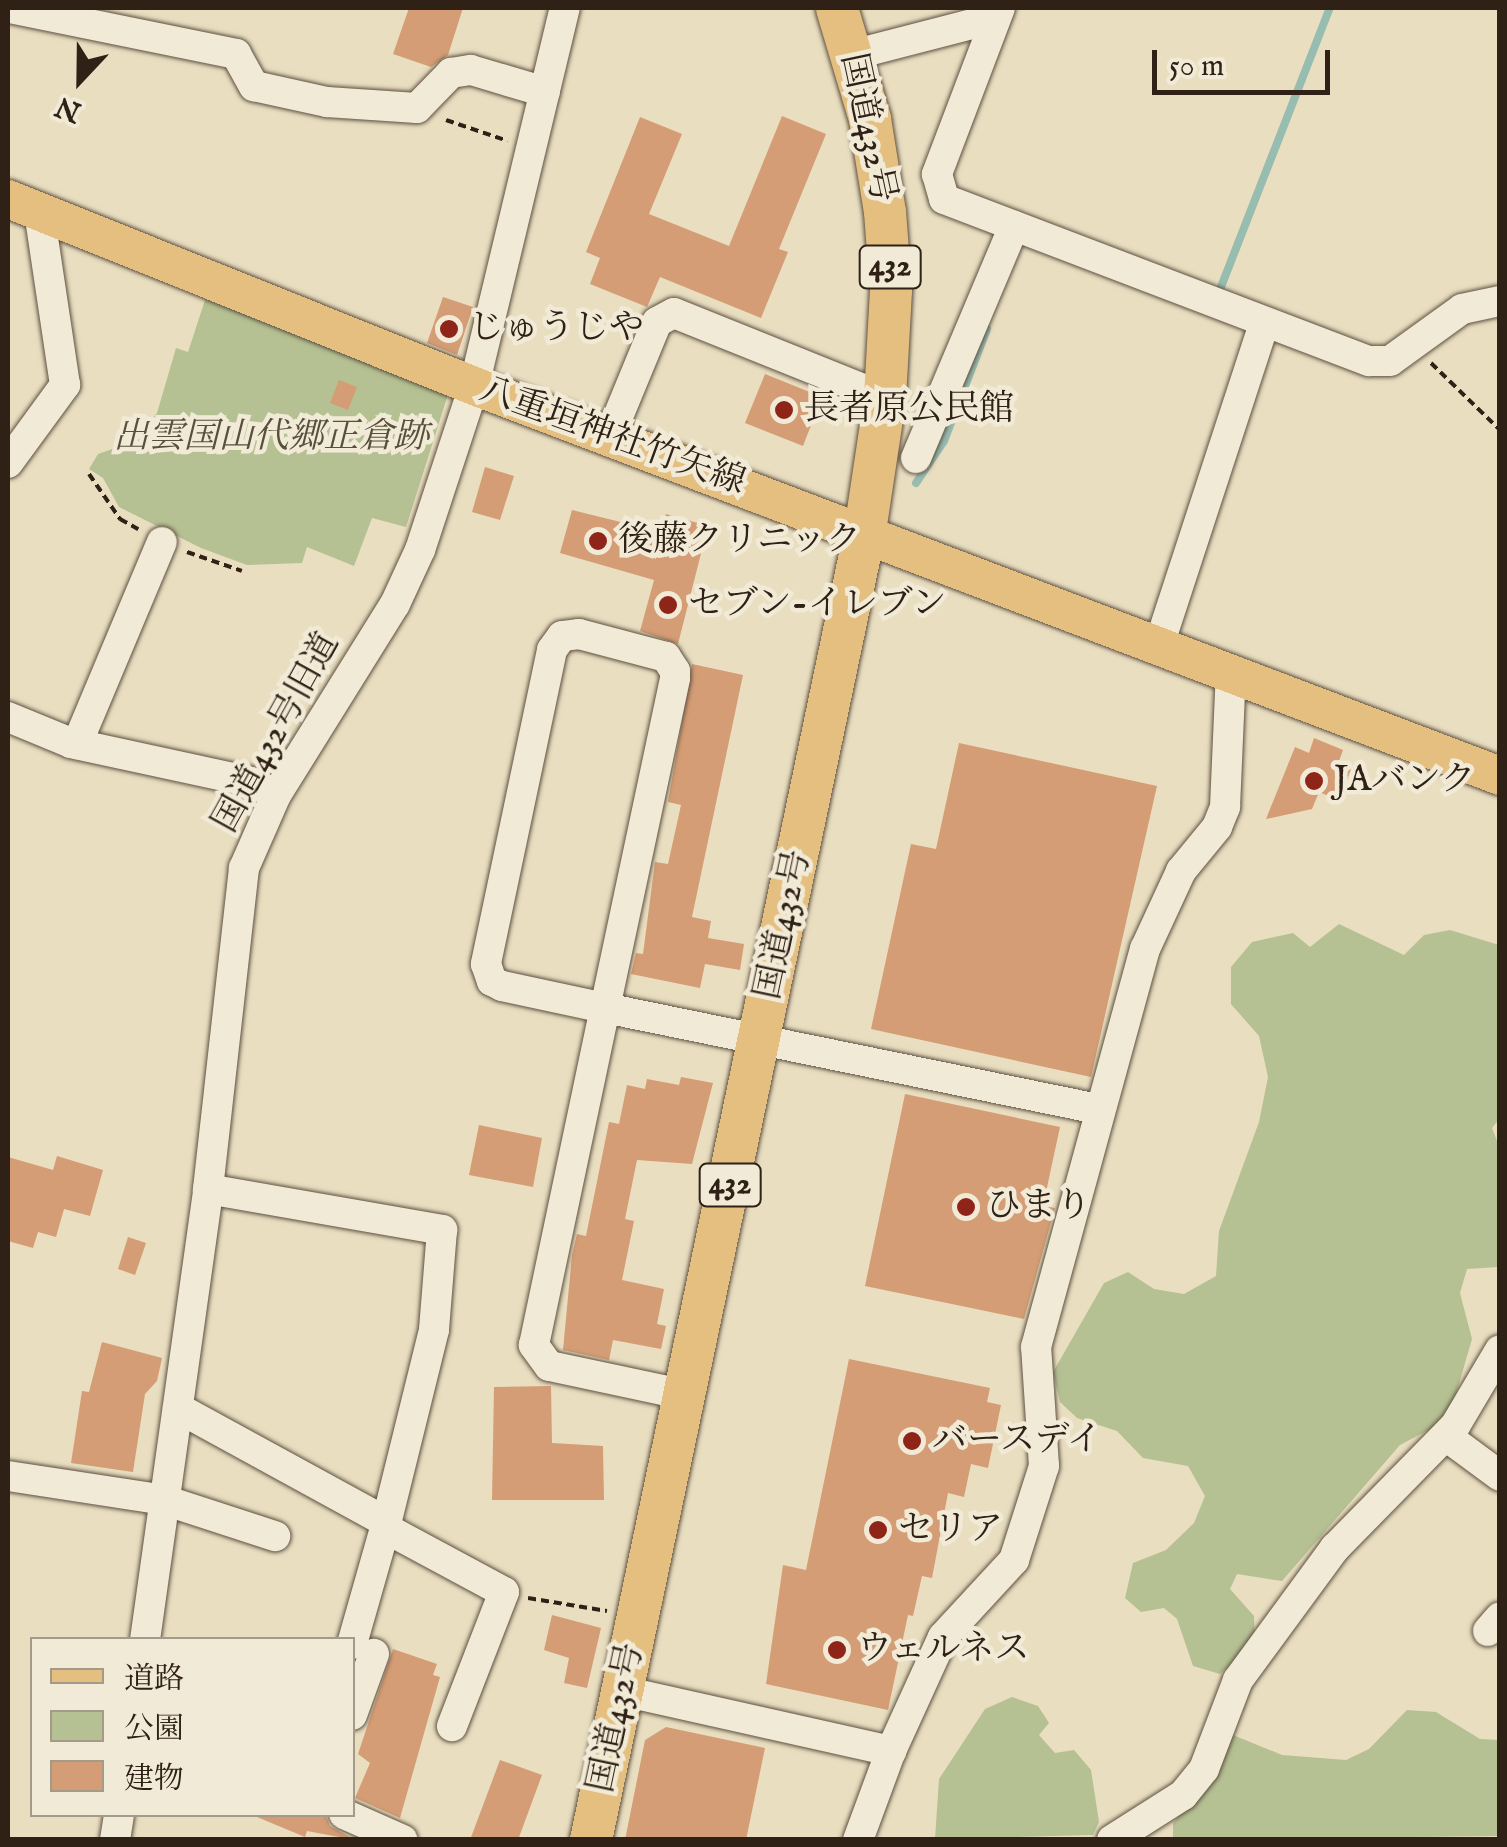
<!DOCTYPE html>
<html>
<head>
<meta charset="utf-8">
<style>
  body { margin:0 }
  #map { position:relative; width:1507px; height:1847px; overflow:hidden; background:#e9dec0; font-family:"IM FELL English","Noto Serif JP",serif }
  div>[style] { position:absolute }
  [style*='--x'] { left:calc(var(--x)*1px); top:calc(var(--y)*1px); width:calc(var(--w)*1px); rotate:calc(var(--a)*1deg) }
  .green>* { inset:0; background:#b5c193 }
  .stream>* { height:8px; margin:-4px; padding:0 4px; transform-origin:4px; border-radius:4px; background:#97bcb0 }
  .building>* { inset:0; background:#d49d75 }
  .path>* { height:4px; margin-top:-2px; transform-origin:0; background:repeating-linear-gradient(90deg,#2f2116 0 8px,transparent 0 13px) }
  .roads { filter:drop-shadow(0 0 2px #5e5040) drop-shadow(0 0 2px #5e5040) }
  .minor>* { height:30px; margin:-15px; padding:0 15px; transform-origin:15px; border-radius:15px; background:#f1ead6 }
  .major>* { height:38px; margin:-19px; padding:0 19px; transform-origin:19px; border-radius:19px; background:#e4bf80 }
  .highway>* { height:42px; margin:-21px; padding:0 21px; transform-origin:21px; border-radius:21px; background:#e4bf80 }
  .dots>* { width:28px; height:28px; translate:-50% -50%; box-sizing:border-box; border:5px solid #f1ead6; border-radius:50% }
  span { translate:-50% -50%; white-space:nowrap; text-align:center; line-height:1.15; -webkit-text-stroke:9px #f1ead6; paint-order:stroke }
  .shield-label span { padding:2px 8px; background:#f1ead6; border:2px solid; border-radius:8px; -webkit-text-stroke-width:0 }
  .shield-label { font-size:32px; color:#2f2116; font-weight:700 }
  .street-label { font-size:35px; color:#2f2116 }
  .poi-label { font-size:35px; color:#2f2116 }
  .left { translate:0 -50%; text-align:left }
  .park-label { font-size:35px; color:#57513c; font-style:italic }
  .frame { position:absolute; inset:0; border:10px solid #2f2116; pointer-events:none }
  .legend { position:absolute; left:30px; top:1637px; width:325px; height:180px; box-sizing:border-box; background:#f1ead6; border:2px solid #a39a89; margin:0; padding:12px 18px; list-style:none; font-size:30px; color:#2f2116 }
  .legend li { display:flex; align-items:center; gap:20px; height:50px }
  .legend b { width:50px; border:2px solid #a39a89 }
  .north { position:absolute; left:30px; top:30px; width:100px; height:100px; -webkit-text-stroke:8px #f1ead6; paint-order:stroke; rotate:202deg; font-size:28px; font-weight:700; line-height:40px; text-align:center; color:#2f2116 }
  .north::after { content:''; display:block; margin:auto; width:35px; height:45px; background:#2f2116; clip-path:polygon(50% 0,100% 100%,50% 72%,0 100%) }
  .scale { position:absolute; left:1152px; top:50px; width:178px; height:45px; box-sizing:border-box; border:5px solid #2f2116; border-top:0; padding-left:12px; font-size:30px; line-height:35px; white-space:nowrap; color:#2f2116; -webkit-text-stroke:8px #f1ead6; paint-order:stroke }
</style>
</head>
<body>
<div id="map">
  <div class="green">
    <div style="clip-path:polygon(208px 291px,450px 388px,406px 527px,372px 518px,354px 566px,307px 547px,302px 563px,247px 565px,201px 548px,119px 507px,103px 478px,89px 469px,98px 454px,135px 441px,157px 413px,176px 348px,188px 352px)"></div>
    <div style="clip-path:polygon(1339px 924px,1404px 955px,1424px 935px,1450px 930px,1499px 945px,1500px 1118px,1492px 1128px,1499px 1146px,1499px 1267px,1467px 1269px,1460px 1293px,1472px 1339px,1454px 1401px,1434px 1427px,1400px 1445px,1282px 1581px,1237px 1574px,1230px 1589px,1254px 1616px,1255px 1641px,1220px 1674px,1193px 1666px,1177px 1619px,1164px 1608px,1141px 1612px,1125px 1598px,1133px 1563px,1166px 1550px,1194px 1523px,1205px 1496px,1188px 1466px,1143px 1458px,1117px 1431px,1077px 1418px,1060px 1402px,1053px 1372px,1104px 1283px,1128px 1272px,1154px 1289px,1184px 1294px,1216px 1276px,1219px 1231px,1259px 1122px,1268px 1077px,1259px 1036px,1231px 1004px,1231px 967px,1252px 942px,1293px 933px,1310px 947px)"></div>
    <div style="clip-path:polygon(1012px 1697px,1038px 1706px,1049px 1723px,1039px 1735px,1055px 1753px,1074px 1750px,1091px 1770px,1099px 1822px,1093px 1835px,935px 1839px,939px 1779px,985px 1709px)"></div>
    <div style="clip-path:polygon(1407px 1710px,1436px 1712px,1480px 1739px,1499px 1740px,1499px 1836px,1173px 1840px,1173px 1823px,1212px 1775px,1233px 1735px,1282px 1755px,1346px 1760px,1369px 1749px)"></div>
  </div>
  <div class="stream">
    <div style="--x:1219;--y:292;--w:305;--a:-68.7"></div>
    <div style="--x:916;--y:483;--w:50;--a:-56.3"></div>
    <div style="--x:944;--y:441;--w:120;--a:-69"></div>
  </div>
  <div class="building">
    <div style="clip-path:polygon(409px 8px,463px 8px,448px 55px,431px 67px,393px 54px)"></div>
    <div style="clip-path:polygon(782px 116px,826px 134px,779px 249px,788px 252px,761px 318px,660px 277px,647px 307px,590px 284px,600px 258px,586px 252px,640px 117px,682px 134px,649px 214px,729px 246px)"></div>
    <div style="clip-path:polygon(443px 297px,473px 307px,457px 355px,427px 343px)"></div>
    <div style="clip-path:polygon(765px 374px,822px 397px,803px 446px,745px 423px)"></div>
    <div style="clip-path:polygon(339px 380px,357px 387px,348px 410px,330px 403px)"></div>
    <div style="clip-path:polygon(485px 467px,514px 476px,500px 520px,472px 512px)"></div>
    <div style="clip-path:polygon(572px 510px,661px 532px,666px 514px,708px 526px,678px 644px,640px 631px,654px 580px,560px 553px)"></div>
    <div style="clip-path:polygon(692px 664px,743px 675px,692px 917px,711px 921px,708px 938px,744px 944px,740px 970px,705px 964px,700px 988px,631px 974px,636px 953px,643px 954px,655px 862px,668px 864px,681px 805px,668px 802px)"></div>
    <div style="clip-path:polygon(1314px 738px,1343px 750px,1338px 764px,1351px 769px,1339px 800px,1319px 792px,1312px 809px,1266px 819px,1295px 747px,1309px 753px)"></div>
    <div style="clip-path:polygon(959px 743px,1157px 786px,1091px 1077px,871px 1029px,911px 844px,936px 849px)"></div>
    <div style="clip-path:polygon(681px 1077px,713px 1083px,692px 1164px,637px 1160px,625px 1219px,634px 1221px,622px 1280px,664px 1289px,657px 1324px,666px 1326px,661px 1349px,613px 1340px,609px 1360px,563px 1350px,572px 1255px,577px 1234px,586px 1236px,609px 1122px,619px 1124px,627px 1085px,645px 1089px,647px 1079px,679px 1085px)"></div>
    <div style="clip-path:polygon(905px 1094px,1060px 1127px,1043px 1206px,1055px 1208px,1024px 1319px,865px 1286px)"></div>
    <div style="clip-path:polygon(479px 1125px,542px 1138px,533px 1187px,469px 1175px)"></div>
    <div style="clip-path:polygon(57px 1156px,103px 1170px,90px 1216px,64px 1209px,56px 1237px,38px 1232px,33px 1248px,8px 1241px,8px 1157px,53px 1170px)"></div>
    <div style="clip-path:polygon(128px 1237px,146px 1243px,135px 1275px,118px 1269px)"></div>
    <div style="clip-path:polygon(102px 1342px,162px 1358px,157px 1381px,145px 1394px,133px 1472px,71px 1463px,82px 1391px,89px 1392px)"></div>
    <div style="clip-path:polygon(849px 1359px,990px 1388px,987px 1402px,1001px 1405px,988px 1468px,971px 1464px,964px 1497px,948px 1493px,932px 1578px,922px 1576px,913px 1616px,908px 1615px,888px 1710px,766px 1684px,783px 1565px,806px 1570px)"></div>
    <div style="clip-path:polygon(551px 1386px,552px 1443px,603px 1446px,604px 1500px,492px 1500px,494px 1387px)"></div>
    <div style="clip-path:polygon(552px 1615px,601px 1628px,587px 1688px,564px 1683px,569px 1658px,544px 1650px)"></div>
    <div style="clip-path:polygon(393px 1649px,437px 1664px,433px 1675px,440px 1677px,400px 1818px,355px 1798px,370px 1763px,358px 1754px)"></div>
    <div style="clip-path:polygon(666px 1727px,765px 1748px,746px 1840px,625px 1840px,645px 1740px)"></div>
    <div style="clip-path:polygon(500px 1760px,542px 1775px,518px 1840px,470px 1840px)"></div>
    <div style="clip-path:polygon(250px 1814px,325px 1814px,330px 1826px,355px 1840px,307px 1831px,305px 1837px)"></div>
  </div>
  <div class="path">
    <div style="--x:446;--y:120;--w:65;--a:18.7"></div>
    <div style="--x:1431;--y:363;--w:96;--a:44.2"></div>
    <div style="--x:89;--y:474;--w:55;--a:55.4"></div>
    <div style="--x:120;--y:519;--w:21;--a:29"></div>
    <div style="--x:187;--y:552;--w:58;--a:19.1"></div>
    <div style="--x:528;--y:1598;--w:80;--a:9.3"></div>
  </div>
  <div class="roads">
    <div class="minor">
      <div style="--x:10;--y:8;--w:231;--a:11.5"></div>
      <div style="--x:236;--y:54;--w:37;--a:61"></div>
      <div style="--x:254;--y:86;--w:75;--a:12.4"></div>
      <div style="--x:327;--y:102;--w:90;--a:3.8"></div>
      <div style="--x:417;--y:108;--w:49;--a:-45.8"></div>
      <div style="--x:451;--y:73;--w:20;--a:-9"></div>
      <div style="--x:471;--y:70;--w:77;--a:16.6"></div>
      <div style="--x:1000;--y:8;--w:178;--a:110.8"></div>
      <div style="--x:937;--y:174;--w:26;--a:74"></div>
      <div style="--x:944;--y:199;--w:455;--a:20.9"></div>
      <div style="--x:1369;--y:361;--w:21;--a:0"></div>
      <div style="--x:1390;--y:361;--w:89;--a:-35.8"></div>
      <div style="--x:1462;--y:309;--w:39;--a:-12"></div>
      <div style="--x:852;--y:55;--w:148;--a:-14.5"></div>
      <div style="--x:610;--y:436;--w:123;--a:-67.6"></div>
      <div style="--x:657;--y:322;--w:19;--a:-28"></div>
      <div style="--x:674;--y:313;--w:227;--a:21.9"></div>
      <div style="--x:916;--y:458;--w:252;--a:-67.1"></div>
      <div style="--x:8;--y:463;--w:97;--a:-53.8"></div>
      <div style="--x:65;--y:385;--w:175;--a:-98.5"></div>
      <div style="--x:1160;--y:642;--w:336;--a:-71.9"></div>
      <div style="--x:8;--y:717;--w:68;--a:22.4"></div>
      <div style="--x:71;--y:743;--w:184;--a:12.2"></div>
      <div style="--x:251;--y:782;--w:28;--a:27"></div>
      <div style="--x:77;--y:744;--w:219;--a:-67.2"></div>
      <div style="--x:208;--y:1189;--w:238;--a:9.9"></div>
      <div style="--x:442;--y:1230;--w:100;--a:94.6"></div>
      <div style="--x:434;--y:1330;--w:204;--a:103.9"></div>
      <div style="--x:686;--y:1395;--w:140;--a:-168"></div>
      <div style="--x:549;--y:1366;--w:26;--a:-126"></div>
      <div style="--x:534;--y:1345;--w:344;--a:-78.1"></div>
      <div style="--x:605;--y:1008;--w:337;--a:-78"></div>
      <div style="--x:675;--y:678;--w:7;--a:-90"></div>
      <div style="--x:675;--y:671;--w:17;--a:-123"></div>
      <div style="--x:666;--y:657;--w:90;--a:-165.2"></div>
      <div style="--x:579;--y:634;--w:17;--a:173"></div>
      <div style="--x:562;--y:636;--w:17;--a:126"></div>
      <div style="--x:552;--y:650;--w:321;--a:101.9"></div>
      <div style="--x:486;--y:964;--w:18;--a:71"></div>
      <div style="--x:492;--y:981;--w:11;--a:27"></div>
      <div style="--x:502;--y:986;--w:105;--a:12.1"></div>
      <div style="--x:605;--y:1008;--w:503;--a:11.58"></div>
      <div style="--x:178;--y:1408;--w:237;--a:28.7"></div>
      <div style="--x:1446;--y:1436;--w:67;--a:36.5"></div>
      <div style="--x:8;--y:1476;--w:158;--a:8.7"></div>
      <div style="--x:164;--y:1500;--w:117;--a:18"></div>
      <div style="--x:1488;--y:1631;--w:18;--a:-49"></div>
      <div style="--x:145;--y:1640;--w:455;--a:-82"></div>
      <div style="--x:208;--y:1189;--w:323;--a:-83.6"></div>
      <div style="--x:244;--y:868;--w:80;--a:-66.3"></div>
      <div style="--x:276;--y:795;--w:225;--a:-58.1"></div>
      <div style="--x:395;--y:604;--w:60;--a:-65.2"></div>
      <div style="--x:420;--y:550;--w:173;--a:-71.8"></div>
      <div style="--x:474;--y:386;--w:389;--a:-76.5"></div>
      <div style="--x:352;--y:1644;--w:121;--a:-74.1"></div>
      <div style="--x:385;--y:1528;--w:135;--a:28.3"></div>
      <div style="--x:504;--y:1592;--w:144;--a:111.2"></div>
      <div style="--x:622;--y:1691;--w:276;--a:12.6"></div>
      <div style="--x:891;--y:1751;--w:125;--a:-65.5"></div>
      <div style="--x:943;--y:1637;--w:105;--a:-47.3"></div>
      <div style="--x:1014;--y:1560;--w:99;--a:-72.3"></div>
      <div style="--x:1044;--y:1466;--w:119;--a:-93.8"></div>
      <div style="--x:1036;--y:1347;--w:413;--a:-74.7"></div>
      <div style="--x:1145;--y:949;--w:86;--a:-65.2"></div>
      <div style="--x:1181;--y:871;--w:57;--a:-50.7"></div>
      <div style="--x:1217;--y:827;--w:22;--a:-68"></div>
      <div style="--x:1225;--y:807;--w:137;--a:-87.5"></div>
      <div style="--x:352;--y:1715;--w:65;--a:-70.2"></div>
      <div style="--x:344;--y:1814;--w:64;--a:23.8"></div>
      <div style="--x:115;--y:1840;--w:26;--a:-81"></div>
      <div style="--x:858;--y:1840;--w:95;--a:-69.7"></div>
      <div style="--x:1112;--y:1840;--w:84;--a:-32.4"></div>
      <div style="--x:1183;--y:1795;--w:33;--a:-51"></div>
      <div style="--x:1204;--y:1769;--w:95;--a:-69.1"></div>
      <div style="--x:1238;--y:1680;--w:164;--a:-53.7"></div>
      <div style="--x:1335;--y:1548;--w:171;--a:-45.5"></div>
      <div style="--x:1455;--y:1426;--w:88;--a:-59.4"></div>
    </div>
    <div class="major">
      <div style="--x:8;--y:199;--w:502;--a:21.86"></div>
      <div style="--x:474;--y:386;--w:1098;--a:20.81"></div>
    </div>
    <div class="highway">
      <div style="--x:591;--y:1840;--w:1337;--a:-78.18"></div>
      <div style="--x:865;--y:531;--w:134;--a:-81.4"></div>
      <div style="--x:885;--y:398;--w:108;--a:-86.8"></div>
      <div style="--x:891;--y:290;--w:78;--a:-94.4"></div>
      <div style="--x:885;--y:212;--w:94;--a:-99.2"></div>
      <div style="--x:870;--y:119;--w:116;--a:-106.6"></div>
    </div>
  </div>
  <div class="dots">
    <div style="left:449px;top:329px;background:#8f2418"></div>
    <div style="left:784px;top:410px;background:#8f2418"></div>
    <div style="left:598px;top:541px;background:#8f2418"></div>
    <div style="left:668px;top:605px;background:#8f2418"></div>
    <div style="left:1314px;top:781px;background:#8f2418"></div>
    <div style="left:966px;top:1207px;background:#8f2418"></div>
    <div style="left:912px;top:1441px;background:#8f2418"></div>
    <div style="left:878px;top:1530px;background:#8f2418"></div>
    <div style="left:837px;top:1650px;background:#8f2418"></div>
  </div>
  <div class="shield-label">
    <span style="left:890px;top:267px">432</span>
    <span style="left:730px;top:1185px">432</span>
  </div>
  <div class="street-label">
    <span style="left:867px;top:128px;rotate:78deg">国道432号</span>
    <span style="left:612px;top:437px;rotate:20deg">八重垣神社竹矢線</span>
    <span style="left:277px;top:733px;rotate:-61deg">国道432号旧道</span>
    <span style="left:784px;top:925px;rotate:-78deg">国道432号</span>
    <span style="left:617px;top:1718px;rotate:-78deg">国道432号</span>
  </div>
  <div class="poi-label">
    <span class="left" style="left:469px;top:329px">じゅうじや</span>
    <span class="left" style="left:804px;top:410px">長者原公民館</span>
    <span class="left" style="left:618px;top:541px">後藤クリニック</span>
    <span class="left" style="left:688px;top:605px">セブン-イレブン</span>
    <span class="left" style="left:1334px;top:781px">JAバンク</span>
    <span class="left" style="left:986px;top:1207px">ひまり</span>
    <span class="left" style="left:932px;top:1441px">バースデイ</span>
    <span class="left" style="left:898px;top:1530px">セリア</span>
    <span class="left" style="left:857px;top:1650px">ウェルネス</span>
  </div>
  <div class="park-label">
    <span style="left:271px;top:438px">出雲国山代郷正倉跡</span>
  </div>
  <div class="frame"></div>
  <ul class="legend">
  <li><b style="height:12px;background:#e4bf80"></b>道路</li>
  <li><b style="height:28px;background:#b5c193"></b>公園</li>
  <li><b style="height:28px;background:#d49d75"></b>建物</li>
  </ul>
  <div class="north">N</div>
  <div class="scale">50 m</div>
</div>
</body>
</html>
